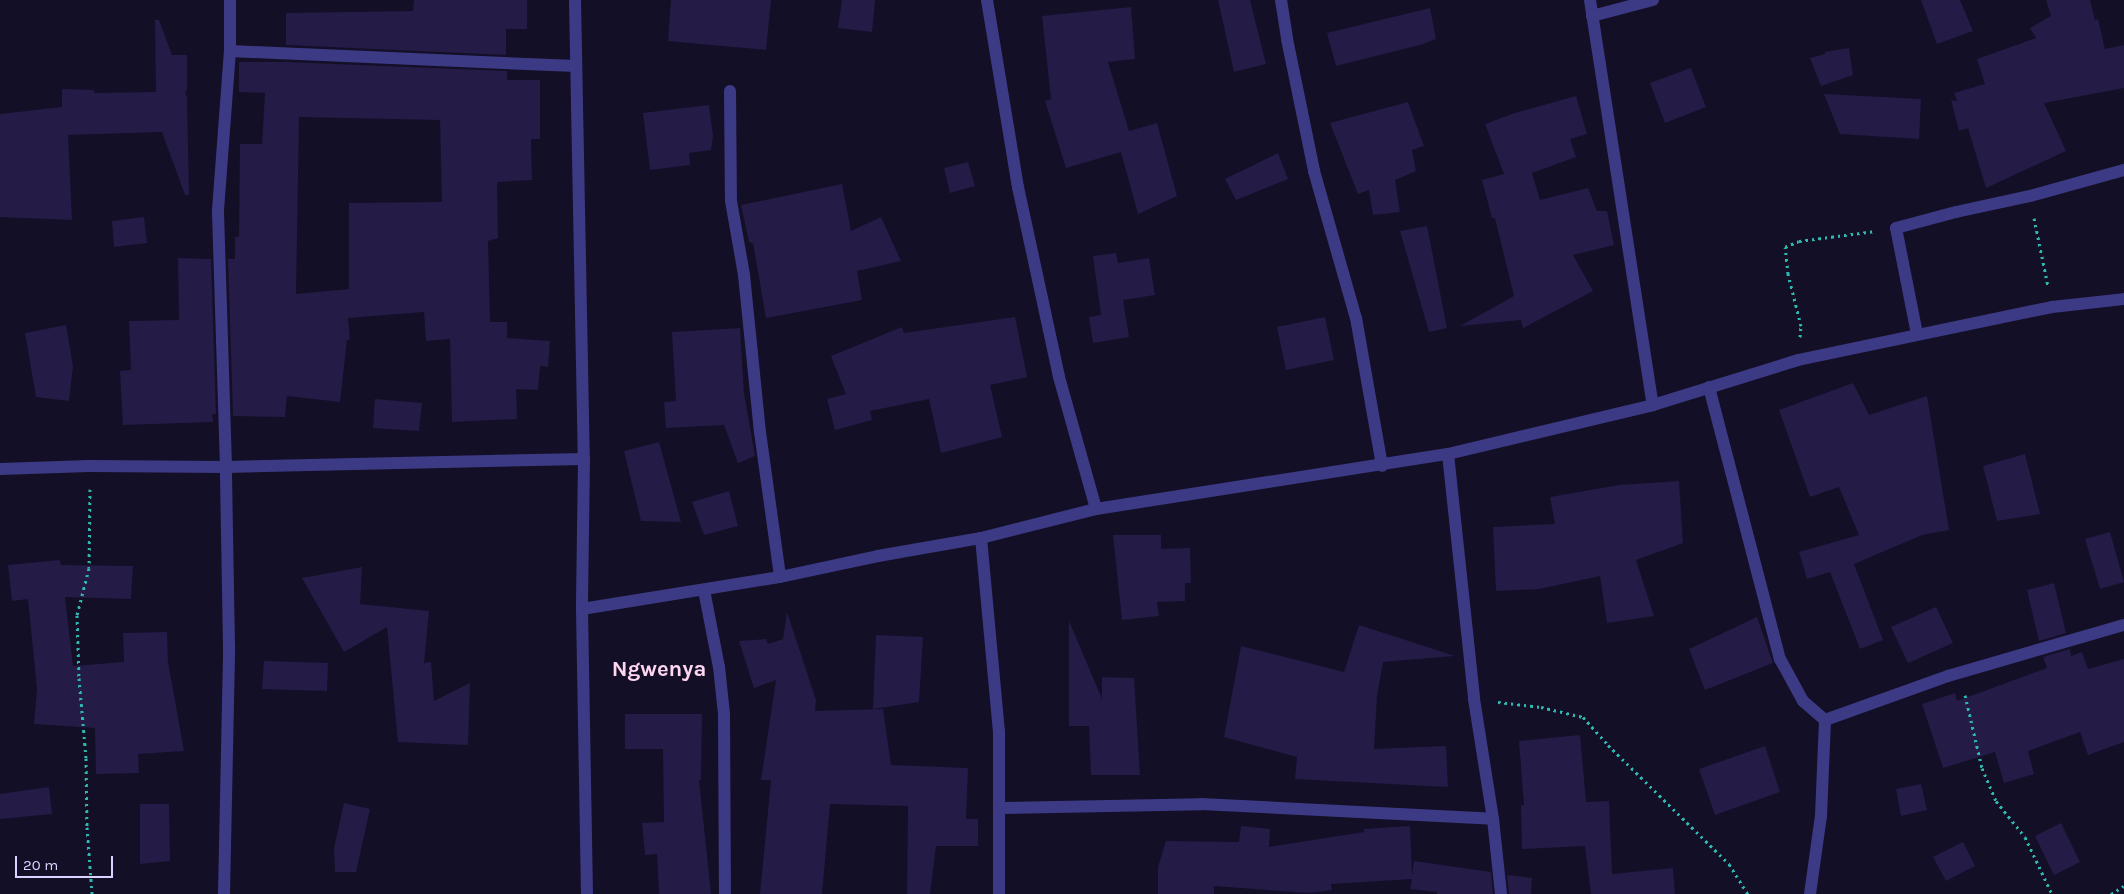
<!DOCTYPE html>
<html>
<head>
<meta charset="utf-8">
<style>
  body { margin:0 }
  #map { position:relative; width:2124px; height:894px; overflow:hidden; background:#130f26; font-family:Karla,sans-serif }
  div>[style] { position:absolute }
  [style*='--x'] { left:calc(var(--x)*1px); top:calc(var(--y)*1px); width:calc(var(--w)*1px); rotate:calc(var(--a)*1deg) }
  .building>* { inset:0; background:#241b47 }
  .path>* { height:3px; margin-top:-1.5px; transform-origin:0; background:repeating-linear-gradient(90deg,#2fb8b0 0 2.5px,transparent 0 6.5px) }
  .minor>* { height:12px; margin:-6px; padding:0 6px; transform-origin:6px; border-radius:6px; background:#3d3a85 }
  span { translate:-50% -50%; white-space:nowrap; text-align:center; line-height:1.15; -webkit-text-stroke:5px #130f26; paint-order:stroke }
  .district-label { font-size:22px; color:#ffd6f0; font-weight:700 }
  .scale { position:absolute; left:15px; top:856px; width:98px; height:22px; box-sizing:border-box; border:2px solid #d9d4ff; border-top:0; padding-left:6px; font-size:15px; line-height:18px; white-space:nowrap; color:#d9d4ff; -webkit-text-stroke:4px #130f26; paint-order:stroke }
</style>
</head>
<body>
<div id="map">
  <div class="building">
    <div style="clip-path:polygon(414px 0,527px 0,527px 29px,506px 29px,506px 55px,286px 45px,286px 13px,413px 11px)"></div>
    <div style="clip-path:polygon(671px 0,771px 0,766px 50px,668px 41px)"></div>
    <div style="clip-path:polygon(842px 0,875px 0,872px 32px,838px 28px)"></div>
    <div style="clip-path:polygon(1218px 0,1250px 0,1266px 64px,1234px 72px)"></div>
    <div style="clip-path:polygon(1921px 0,1960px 0,1973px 31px,1937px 44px)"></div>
    <div style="clip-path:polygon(2046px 0,2090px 0,2095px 20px,2098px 19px,2105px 49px,2124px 45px,2124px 88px,2044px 103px,2066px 151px,1986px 188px,1968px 128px,1959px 131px,1951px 100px,1957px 101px,1954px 93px,1985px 84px,1977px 59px,2036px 38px,2030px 28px,2051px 16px)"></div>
    <div style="clip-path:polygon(1131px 7px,1135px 59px,1108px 62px,1129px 131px,1157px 123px,1177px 196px,1138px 214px,1121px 152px,1066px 168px,1045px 101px,1051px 99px,1042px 16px)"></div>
    <div style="clip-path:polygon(1430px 8px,1436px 39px,1420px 45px,1336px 66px,1327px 33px)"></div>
    <div style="clip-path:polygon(155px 20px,159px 20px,172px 55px,187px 55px,187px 91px,185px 91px,187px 98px,189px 195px,185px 195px,162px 132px,68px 135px,72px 220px,0 217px,0 114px,62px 107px,62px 89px,94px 90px,94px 93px,156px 92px)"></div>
    <div style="clip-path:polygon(1849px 48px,1853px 75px,1821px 86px,1810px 58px,1825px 54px,1825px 52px)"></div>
    <div style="clip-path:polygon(evenodd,239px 62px,286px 62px,507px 71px,507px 80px,540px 80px,540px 139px,531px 139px,532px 180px,497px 182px,498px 238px,488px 241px,490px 322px,507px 322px,507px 338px,550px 341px,548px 367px,540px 366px,538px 390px,516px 389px,517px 419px,452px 422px,450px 339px,426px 341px,424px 312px,348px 318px,350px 340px,347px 340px,340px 402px,287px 396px,285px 417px,233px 416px,228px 259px,235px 259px,235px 237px,239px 237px,240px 144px,262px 144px,265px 93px,239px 92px,239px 62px,299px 117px,440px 120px,442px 202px,349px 203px,349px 289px,296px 294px,299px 117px)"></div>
    <div style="clip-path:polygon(1691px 68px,1706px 107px,1665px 123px,1650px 83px)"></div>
    <div style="clip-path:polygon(1824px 94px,1921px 99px,1919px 139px,1840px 134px)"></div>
    <div style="clip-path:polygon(1576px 96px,1587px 134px,1570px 139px,1576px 157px,1532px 173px,1540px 200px,1588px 188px,1597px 211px,1607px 211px,1614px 245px,1573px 255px,1593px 291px,1523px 328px,1521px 320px,1460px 326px,1514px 296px,1495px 218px,1492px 218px,1482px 180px,1504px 174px,1485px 124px,1515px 113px)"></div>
    <div style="clip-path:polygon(1408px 102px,1424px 146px,1412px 150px,1416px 171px,1395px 180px,1400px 212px,1373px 215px,1369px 190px,1358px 194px,1330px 123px)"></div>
    <div style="clip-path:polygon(709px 105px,713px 136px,711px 150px,689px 153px,690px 165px,650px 170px,643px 113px)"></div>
    <div style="clip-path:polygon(1278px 153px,1288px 179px,1236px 200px,1225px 179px)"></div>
    <div style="clip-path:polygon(968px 162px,975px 186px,950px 193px,944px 168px)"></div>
    <div style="clip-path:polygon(842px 184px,851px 231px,881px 217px,901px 261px,857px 271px,862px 300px,766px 318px,753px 243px,749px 242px,741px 205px)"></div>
    <div style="clip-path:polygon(144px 217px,147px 243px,114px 247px,112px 221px)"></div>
    <div style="clip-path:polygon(1427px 226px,1447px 328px,1429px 332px,1400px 231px)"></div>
    <div style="clip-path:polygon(1116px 253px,1118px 263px,1149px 258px,1155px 295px,1123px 300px,1129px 337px,1093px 343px,1089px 317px,1101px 315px,1093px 256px)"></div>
    <div style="clip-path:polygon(178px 258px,211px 259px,216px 414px,212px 414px,213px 422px,123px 425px,120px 371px,131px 370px,129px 321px,179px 320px)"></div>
    <div style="clip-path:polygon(1015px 317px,1027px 377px,990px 385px,1002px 437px,941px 453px,929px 399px,870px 411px,872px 420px,835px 430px,827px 399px,846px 394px,831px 356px,902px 327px,904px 333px)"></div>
    <div style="clip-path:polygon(1325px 317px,1334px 360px,1286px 370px,1277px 327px)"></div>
    <div style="clip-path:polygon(66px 325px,73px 366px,69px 401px,36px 397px,25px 333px)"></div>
    <div style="clip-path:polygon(740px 328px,744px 393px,755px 456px,738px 463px,724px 425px,666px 428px,664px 402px,676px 401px,672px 332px)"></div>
    <div style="clip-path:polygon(1853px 383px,1869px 415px,1927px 396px,1949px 530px,1922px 535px,1854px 564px,1883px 640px,1860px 649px,1830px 572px,1807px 579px,1799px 552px,1859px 535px,1839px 487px,1810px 497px,1779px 410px)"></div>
    <div style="clip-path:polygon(375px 399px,422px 403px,419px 431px,373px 428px)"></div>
    <div style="clip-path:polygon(659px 442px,681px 522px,641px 521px,624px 451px)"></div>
    <div style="clip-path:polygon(2025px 454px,2040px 514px,1997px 521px,1983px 466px)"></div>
    <div style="clip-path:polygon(1679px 481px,1683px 543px,1636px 560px,1654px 616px,1607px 623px,1600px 576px,1539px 589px,1496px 591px,1493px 527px,1555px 524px,1550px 497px,1619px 485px)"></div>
    <div style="clip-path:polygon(729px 491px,738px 526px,704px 535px,692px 502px)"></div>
    <div style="clip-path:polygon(2110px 532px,2124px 582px,2100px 589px,2085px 539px)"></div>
    <div style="clip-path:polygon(1113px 535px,1161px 535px,1161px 549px,1190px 548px,1191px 583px,1185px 583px,1185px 601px,1157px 602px,1159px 616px,1122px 620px)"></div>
    <div style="clip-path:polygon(60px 560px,61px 565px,133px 566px,131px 599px,65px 597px,73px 666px,124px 662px,123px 633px,167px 632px,168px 662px,184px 751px,138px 754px,139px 773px,96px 774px,95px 728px,34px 724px,37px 689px,28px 599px,12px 601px,8px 565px)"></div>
    <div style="clip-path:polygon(362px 567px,360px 604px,429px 611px,424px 663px,431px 662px,434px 701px,470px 683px,468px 745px,398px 742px,387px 627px,344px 652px,302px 578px)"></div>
    <div style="clip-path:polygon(2054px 583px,2066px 633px,2039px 641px,2027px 590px)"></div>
    <div style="clip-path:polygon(1936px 607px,1953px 643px,1908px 663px,1891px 627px)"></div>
    <div style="clip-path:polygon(787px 612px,816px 700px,815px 711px,883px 709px,891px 765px,968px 768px,966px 819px,978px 819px,978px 846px,936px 846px,930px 894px,907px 894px,908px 806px,830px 804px,822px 894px,760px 894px,771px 780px,761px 780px,776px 680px,754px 688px,739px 641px,766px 639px,768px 644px,783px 639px)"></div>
    <div style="clip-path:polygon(1757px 617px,1773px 663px,1705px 690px,1689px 649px)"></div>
    <div style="clip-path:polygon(1069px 621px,1102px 699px,1102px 677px,1134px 678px,1140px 775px,1091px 775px,1089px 726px,1069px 726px)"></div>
    <div style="clip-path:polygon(1359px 625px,1455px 656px,1383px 662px,1377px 696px,1374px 749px,1446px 746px,1448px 787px,1295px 779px,1297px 757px,1224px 737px,1241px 646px,1344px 672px)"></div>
    <div style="clip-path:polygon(876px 635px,923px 637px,919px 702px,873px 709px)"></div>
    <div style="clip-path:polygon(2070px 649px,2071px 656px,2082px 652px,2088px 669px,2124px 659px,2124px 742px,2088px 755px,2080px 732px,2028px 751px,2034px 774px,2004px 783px,1995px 752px,1943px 768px,1922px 704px,1955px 693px,1957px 701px,2047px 668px,2043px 657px)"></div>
    <div style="clip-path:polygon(264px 661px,328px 663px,327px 691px,262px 689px)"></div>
    <div style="clip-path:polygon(625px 714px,702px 714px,701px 780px,699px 780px,711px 894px,659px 894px,657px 854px,645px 855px,642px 823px,664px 822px,663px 749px,625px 749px)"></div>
    <div style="clip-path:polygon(1580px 735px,1586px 802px,1609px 801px,1612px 874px,1673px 868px,1675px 894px,1591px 894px,1585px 846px,1522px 849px,1521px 805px,1524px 805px,1519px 741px)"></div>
    <div style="clip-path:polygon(1765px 746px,1780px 792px,1715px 815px,1699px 769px)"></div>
    <div style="clip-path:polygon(1921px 784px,1927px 810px,1901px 816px,1896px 789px)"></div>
    <div style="clip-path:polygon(49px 787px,52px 814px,0 819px,0 794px)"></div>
    <div style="clip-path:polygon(344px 803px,370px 809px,356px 872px,335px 872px,334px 848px)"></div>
    <div style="clip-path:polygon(140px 804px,169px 804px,170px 861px,140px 864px)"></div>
    <div style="clip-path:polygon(2061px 823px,2080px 862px,2054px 875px,2035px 836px)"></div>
    <div style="clip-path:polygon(1241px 826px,1270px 829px,1269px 847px,1364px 832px,1364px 829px,1410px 826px,1412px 876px,1414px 861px,1491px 872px,1493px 894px,1437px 894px,1437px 892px,1410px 889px,1412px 879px,1331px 884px,1332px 890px,1309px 893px,1214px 886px,1214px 894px,1158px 894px,1158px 867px,1166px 841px,1239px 842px)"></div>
    <div style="clip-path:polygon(1963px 842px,1975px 866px,1946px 881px,1933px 857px)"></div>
    <div style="clip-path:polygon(1507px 875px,1532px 878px,1531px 894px,1509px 894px)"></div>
  </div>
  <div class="path">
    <div style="--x:2034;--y:218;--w:69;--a:78.4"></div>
    <div style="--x:1800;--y:337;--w:11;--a:-85"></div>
    <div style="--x:1801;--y:326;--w:54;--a:-104"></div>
    <div style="--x:1788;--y:274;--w:27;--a:-96"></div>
    <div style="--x:1785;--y:247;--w:15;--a:-23"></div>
    <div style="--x:1799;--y:241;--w:77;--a:-7.5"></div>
    <div style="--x:90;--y:489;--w:79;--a:90.7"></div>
    <div style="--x:89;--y:568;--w:49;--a:104.3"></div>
    <div style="--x:77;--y:615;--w:63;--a:88.2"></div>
    <div style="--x:79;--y:678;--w:80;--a:85"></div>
    <div style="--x:86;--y:758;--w:69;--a:89.2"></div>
    <div style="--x:87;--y:827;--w:67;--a:85.7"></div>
    <div style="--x:1965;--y:695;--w:75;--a:76.9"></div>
    <div style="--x:1982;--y:768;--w:36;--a:67"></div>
    <div style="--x:1996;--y:801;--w:46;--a:51.1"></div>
    <div style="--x:2025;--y:837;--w:63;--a:64.7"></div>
    <div style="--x:1498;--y:702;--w:43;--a:6.6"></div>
    <div style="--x:1541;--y:707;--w:43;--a:13.4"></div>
    <div style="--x:1583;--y:717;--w:38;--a:48"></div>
    <div style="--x:1608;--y:745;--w:170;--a:44.5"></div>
    <div style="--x:1729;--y:864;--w:36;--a:58"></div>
    <div style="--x:2111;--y:894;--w:15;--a:-32"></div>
  </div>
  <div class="minor">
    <div style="--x:575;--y:0;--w:459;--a:88.9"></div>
    <div style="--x:584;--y:459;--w:150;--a:90.8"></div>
    <div style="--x:582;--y:609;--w:285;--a:89"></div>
    <div style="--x:987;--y:0;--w:190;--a:80.6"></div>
    <div style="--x:1018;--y:187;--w:194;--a:77.8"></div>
    <div style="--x:1059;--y:377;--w:137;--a:74.3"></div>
    <div style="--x:1281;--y:0;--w:39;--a:81"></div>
    <div style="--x:1287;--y:39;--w:135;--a:78.4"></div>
    <div style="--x:1314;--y:171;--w:153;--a:74.1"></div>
    <div style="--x:1356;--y:318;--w:150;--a:80"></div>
    <div style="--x:1590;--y:0;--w:410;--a:81.2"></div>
    <div style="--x:1592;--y:16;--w:63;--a:-14.7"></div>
    <div style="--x:230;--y:51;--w:346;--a:2.5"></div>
    <div style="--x:730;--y:91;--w:110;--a:89.5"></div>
    <div style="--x:731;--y:201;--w:75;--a:80"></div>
    <div style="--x:744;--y:275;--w:158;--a:84.2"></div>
    <div style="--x:760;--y:432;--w:146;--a:82.1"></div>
    <div style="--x:1917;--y:334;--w:108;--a:-101.2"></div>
    <div style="--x:1896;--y:228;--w:62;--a:-14.9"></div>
    <div style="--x:1956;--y:212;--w:76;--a:-12.2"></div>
    <div style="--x:2030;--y:196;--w:98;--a:-15.5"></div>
    <div style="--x:1709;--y:387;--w:281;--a:75.4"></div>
    <div style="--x:1780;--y:659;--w:48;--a:61.3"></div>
    <div style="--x:1803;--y:701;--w:29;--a:41"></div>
    <div style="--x:1448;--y:454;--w:246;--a:83.9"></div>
    <div style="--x:1474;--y:699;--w:121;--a:81"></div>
    <div style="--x:1493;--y:819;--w:75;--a:83.9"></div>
    <div style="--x:0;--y:469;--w:89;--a:-1.9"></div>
    <div style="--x:89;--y:466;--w:137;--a:0.4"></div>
    <div style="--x:226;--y:467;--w:358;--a:-1.3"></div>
    <div style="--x:981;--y:538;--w:196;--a:84.7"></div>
    <div style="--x:999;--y:733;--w:161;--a:90"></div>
    <div style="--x:704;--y:590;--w:78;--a:79"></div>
    <div style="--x:719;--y:667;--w:47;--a:83.9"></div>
    <div style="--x:724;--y:714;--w:180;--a:89.7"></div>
    <div style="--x:582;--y:609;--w:201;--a:-9.2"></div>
    <div style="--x:780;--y:577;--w:100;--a:-12.1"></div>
    <div style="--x:878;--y:556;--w:105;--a:-9.9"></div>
    <div style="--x:981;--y:538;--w:119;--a:-14.2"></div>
    <div style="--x:1096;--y:509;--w:356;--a:-8.9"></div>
    <div style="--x:1448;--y:454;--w:211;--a:-13.4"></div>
    <div style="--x:1653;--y:405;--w:152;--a:-17.2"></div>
    <div style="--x:1798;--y:360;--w:259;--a:-11.8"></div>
    <div style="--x:2052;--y:307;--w:72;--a:-6.3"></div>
    <div style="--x:1825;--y:720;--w:131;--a:-19.7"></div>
    <div style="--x:1948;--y:676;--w:183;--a:-16.2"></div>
    <div style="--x:1000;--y:808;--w:201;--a:-1.1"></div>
    <div style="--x:1201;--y:804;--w:292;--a:2.9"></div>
    <div style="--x:224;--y:894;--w:247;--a:-88.8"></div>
    <div style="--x:229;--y:647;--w:180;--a:-91"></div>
    <div style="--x:226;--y:467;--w:257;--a:-91.8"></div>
    <div style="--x:218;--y:210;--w:159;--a:-85.7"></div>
    <div style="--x:230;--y:51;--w:51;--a:-90"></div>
    <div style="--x:1810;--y:894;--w:79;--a:-82"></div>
    <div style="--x:1821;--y:816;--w:96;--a:-87.6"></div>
  </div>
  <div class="district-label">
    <span style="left:659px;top:670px">Ngwenya</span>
  </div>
  <div class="scale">20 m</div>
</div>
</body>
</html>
